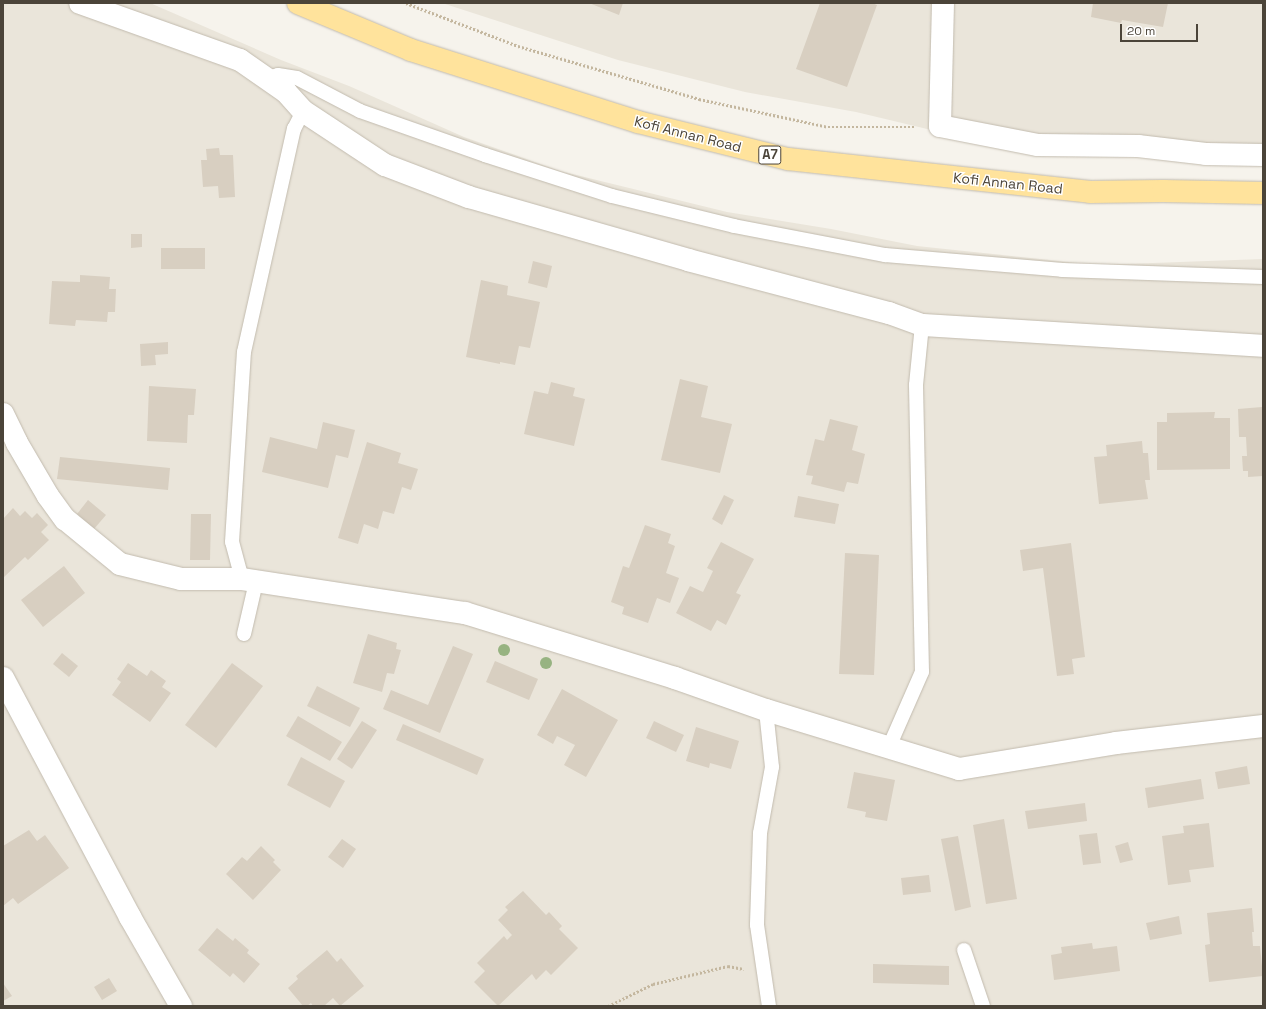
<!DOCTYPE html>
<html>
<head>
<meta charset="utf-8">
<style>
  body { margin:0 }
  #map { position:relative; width:1266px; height:1009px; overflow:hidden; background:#f6f3ec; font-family:"Space Grotesk",sans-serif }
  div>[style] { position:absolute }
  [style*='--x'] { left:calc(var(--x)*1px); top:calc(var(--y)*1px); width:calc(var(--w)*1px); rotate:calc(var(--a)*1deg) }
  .residential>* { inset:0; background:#eae5da }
  .building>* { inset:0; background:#d8cfc1 }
  .path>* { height:2.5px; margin-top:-1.25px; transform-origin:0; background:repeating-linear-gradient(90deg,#c4b79f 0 2px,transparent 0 4px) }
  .roads { filter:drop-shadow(0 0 1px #c2bbae) drop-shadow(0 0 1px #c2bbae) }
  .lane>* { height:14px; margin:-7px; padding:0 7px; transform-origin:7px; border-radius:7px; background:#fff }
  .street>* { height:22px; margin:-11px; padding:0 11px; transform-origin:11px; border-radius:11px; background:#fff }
  .primary>* { height:22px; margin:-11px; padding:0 11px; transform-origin:11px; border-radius:11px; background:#ffe39c }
  .trees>* { width:12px; height:12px; margin:-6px; border-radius:50%; background:#97b381 }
  span { translate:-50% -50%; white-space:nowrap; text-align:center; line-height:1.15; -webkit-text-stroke:3px #fff; paint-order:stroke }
  .shield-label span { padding:1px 3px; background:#fff; border:1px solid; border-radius:3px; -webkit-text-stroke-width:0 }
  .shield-label { font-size:13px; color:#4b4439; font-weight:700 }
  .street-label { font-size:14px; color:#4b4439 }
  .frame { position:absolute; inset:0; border:4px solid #4b4439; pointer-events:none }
  .scale { position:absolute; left:1120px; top:24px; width:78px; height:18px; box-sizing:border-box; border:2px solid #4b4439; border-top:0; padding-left:5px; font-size:12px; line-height:14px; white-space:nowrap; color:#4b4439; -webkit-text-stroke:3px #fff; paint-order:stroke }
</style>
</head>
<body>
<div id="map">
  <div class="residential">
    <div style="clip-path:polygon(3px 3px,150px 3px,281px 60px,349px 86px,464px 137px,560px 171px,727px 212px,831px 229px,917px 246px,1097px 265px,1263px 259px,1263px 1006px,3px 1006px)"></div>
    <div style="clip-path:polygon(442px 3px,1263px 3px,1263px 163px,990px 144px,856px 112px,745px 92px,618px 60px)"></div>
  </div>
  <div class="building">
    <div style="clip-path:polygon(589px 3px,623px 3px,619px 15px)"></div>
    <div style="clip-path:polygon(820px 3px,872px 3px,877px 5px,847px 87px,796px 69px)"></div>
    <div style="clip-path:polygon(1093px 3px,1168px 3px,1163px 27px,1122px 20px,1121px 23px,1091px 17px)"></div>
    <div style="clip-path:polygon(219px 148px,220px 155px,233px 155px,235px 197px,219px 198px,218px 186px,203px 187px,201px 160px,207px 160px,206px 149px)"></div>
    <div style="clip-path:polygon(131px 234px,142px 234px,142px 247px,131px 248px)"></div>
    <div style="clip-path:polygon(161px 248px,205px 248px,205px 269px,161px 269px)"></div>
    <div style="clip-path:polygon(533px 261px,552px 266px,547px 288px,528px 283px)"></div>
    <div style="clip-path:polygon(80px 275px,110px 277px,109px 289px,116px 289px,115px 312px,108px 312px,107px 322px,76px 320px,75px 326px,49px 324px,52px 281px,80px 282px)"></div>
    <div style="clip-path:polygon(481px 280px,508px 286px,507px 295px,540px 302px,530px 348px,519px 346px,515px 365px,500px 362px,500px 364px,466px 357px)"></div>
    <div style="clip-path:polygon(168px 342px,168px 354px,155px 355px,156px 365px,141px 366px,140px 344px)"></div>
    <div style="clip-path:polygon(680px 379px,708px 386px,701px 417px,732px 424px,720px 473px,661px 460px)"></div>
    <div style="clip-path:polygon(551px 382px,575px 388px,573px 396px,585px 399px,574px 446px,524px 434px,534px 391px,548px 394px)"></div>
    <div style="clip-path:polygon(149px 386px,196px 389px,194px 415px,188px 415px,187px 443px,147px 441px)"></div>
    <div style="clip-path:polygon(1262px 407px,1263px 476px,1248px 477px,1248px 471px,1243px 471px,1242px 456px,1247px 456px,1246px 437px,1239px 437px,1238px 409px)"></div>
    <div style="clip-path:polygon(1215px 412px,1214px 418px,1230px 418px,1230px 469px,1157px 470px,1157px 422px,1167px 422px,1167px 413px)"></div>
    <div style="clip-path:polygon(830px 419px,858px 426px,852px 450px,865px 454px,858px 484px,847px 482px,844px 492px,811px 484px,813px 476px,806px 475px,815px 439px,824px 441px)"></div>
    <div style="clip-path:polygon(323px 422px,355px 430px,348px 458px,336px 455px,328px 488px,262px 472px,270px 437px,317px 449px)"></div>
    <div style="clip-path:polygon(1142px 441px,1143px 453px,1148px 453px,1150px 480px,1145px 480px,1148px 499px,1099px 504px,1094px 457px,1107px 456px,1106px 445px)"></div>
    <div style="clip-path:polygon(367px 442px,401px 453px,398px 463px,418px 469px,411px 490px,402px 487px,394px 514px,383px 511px,378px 529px,364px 524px,358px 544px,338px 538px)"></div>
    <div style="clip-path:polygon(60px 457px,170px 468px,168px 490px,57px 479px)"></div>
    <div style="clip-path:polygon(724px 495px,734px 500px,722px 525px,712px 519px)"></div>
    <div style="clip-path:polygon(798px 496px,839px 504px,835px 524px,794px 517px)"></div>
    <div style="clip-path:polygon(88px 500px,106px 515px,94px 529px,77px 514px)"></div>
    <div style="clip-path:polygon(13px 508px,20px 516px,25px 511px,32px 518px,37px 513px,48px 525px,41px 532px,49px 540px,28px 560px,25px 557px,3px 578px,3px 519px)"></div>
    <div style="clip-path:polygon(191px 514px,211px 514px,210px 560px,190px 560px)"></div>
    <div style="clip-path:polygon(645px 525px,671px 534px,668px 543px,675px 546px,666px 573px,679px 578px,670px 603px,657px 598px,648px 623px,622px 614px,624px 607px,611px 602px,623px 566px,629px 568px)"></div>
    <div style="clip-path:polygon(721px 542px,754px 559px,736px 593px,741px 595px,726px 625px,717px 620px,711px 631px,676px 613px,690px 586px,703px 592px,713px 571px,707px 568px)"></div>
    <div style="clip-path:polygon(1071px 543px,1085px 657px,1072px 659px,1074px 674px,1057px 676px,1043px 568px,1023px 571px,1020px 550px)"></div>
    <div style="clip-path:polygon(845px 553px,879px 555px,874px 675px,839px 674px)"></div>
    <div style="clip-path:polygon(64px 566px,85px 593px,43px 627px,21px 600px)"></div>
    <div style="clip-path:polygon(368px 634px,397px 643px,396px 649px,401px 650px,394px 674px,387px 673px,382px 692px,353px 683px)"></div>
    <div style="clip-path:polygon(453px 646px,473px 654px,440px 733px,383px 709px,391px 690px,428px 705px)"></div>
    <div style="clip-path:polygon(62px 653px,78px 666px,69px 677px,53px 664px)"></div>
    <div style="clip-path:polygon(495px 661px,538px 679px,529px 700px,486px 682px)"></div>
    <div style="clip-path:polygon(128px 663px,147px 676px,151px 670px,166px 681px,162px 687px,171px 693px,150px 722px,112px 695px,121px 682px,117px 679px)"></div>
    <div style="clip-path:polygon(232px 663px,263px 686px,216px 748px,185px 725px)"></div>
    <div style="clip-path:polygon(317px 686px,360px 708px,350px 727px,307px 706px)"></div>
    <div style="clip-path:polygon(562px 689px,618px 720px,586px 777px,564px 765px,575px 745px,557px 736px,553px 744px,537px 735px)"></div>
    <div style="clip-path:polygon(298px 716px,342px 742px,330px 761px,286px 736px)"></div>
    <div style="clip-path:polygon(362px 721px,377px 730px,352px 769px,337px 759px)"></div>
    <div style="clip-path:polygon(654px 721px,684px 735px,676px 752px,646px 738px)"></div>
    <div style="clip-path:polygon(403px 724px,484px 759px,477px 775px,396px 740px)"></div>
    <div style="clip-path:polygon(696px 727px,739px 741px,731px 769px,710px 763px,709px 768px,686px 761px)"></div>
    <div style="clip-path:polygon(301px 757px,345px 781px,330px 808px,287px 785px)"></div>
    <div style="clip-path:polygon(1247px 766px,1250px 784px,1218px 789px,1215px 772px)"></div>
    <div style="clip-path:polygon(854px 772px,895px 780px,887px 821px,865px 817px,866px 812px,847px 808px)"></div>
    <div style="clip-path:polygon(1201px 779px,1204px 799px,1148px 808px,1145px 788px)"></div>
    <div style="clip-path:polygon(1085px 803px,1087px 821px,1028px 829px,1025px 811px)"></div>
    <div style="clip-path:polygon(1004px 819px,1017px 899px,986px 904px,973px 825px)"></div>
    <div style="clip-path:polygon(1209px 823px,1214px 867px,1189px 870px,1191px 882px,1168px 885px,1162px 836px,1184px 833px,1183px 826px)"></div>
    <div style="clip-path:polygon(29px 830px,37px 841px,45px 835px,69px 868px,18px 904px,13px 898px,3px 906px,3px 846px)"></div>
    <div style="clip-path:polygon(1097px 833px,1101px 863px,1083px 865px,1079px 835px)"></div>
    <div style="clip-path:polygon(958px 836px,971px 907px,955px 911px,941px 839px)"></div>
    <div style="clip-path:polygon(342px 839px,356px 849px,343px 868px,328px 857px)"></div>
    <div style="clip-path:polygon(1128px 842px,1133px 860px,1120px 863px,1115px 846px)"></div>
    <div style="clip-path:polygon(261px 846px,275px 860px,273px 862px,281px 870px,253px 900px,226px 874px,242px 857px,247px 861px)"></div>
    <div style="clip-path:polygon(929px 875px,931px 892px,903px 895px,901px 878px)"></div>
    <div style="clip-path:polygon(523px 891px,546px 915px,549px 912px,562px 926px,559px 929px,578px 948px,551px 975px,546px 970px,536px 980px,532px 974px,498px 1006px,474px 982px,485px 971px,477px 963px,504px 936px,507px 940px,512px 935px,498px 920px,508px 910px,505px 907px)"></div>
    <div style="clip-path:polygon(1252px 908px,1254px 932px,1252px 932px,1253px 946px,1260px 946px,1263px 976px,1209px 982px,1205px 945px,1210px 944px,1207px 913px)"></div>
    <div style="clip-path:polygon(1179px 916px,1182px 934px,1150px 940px,1146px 923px)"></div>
    <div style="clip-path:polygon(217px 928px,233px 941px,235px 938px,249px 950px,247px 953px,260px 964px,244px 983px,233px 973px,230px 977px,198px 950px)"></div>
    <div style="clip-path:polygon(1092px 943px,1093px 949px,1117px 946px,1120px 971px,1054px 980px,1051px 955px,1062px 953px,1061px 947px)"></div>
    <div style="clip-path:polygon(327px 950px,337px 962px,341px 958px,364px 986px,340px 1006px,333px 998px,324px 1006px,313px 1006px,311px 1003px,307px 1006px,303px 1006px,288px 988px,298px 979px,296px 976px)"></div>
    <div style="clip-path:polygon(873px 964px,949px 966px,949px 985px,873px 983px)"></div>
    <div style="clip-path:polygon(109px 978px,117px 991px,102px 1000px,94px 987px)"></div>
    <div style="clip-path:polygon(3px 983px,12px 996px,3px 1001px)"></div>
  </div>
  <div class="path">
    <div style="--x:406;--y:3;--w:120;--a:21"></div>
    <div style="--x:518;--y:46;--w:189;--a:16.3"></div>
    <div style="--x:699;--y:99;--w:132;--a:12.2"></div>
    <div style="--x:828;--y:127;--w:87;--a:0"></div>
    <div style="--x:608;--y:1006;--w:50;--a:-26.1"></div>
    <div style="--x:653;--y:984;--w:77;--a:-13.5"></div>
    <div style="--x:728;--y:966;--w:16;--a:11"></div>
  </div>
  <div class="roads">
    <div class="lane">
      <div style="--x:267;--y:78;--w:11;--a:-15"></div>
      <div style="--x:278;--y:75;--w:19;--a:9"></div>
      <div style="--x:297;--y:78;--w:71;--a:27.6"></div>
      <div style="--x:360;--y:111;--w:133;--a:19.4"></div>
      <div style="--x:485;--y:155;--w:133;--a:17.9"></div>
      <div style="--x:612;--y:196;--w:126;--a:13.8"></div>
      <div style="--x:734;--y:226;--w:154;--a:10.9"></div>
      <div style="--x:885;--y:255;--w:178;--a:4.8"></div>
      <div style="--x:1062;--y:270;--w:201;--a:2"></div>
      <div style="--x:242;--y:579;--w:38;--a:-105"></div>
      <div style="--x:232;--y:542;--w:190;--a:-86.4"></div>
      <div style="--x:244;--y:352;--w:229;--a:-77.4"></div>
      <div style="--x:294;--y:129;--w:20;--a:-63"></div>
      <div style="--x:244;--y:634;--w:53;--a:-77"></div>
      <div style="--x:766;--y:710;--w:57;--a:84"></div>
      <div style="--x:772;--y:767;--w:67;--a:100.3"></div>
      <div style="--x:760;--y:833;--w:92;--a:91.9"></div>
      <div style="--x:757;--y:925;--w:82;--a:81.6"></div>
      <div style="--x:889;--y:747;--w:82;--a:-66.3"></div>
      <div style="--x:922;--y:672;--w:287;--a:-91.2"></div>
      <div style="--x:916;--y:385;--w:60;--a:-84.3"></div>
      <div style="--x:964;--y:950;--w:59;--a:71.3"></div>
    </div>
    <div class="street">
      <div style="--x:80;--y:3;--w:170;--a:19.6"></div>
      <div style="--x:240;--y:60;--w:56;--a:34.8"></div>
      <div style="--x:286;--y:92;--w:25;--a:48"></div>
      <div style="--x:303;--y:111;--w:98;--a:33.4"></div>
      <div style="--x:385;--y:165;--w:90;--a:20.9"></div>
      <div style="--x:469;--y:197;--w:228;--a:16"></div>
      <div style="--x:688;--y:260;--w:208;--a:14.8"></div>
      <div style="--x:889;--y:313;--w:35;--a:20"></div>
      <div style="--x:922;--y:325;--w:342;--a:3.5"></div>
      <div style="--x:943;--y:3;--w:123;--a:91.4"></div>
      <div style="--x:940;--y:126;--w:100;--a:11"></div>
      <div style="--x:1038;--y:145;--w:100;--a:0.6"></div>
      <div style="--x:1138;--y:146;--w:68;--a:6.7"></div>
      <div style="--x:1206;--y:154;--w:57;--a:1"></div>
      <div style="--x:3;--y:414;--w:32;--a:64"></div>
      <div style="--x:17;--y:443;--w:61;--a:59.7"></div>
      <div style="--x:48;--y:496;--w:29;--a:54"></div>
      <div style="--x:65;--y:519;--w:71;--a:39.3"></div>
      <div style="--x:120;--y:564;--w:63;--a:13.8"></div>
      <div style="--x:181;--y:579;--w:61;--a:0"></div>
      <div style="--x:242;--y:579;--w:226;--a:8.7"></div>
      <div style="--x:465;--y:613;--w:220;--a:17.2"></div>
      <div style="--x:675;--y:678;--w:96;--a:19.4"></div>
      <div style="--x:766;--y:710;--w:202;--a:17"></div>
      <div style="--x:959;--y:769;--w:159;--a:-9.4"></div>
      <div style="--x:1116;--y:743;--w:148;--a:-6.6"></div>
      <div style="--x:3;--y:678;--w:271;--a:62"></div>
      <div style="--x:130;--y:917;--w:103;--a:60.2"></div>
    </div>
    <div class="primary">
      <div style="--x:298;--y:3;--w:122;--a:22.6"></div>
      <div style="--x:411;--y:50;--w:238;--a:17.6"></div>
      <div style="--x:638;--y:122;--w:154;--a:13.9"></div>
      <div style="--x:788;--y:159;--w:304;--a:6.2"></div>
      <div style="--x:1090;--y:192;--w:73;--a:-0.8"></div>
      <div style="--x:1163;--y:191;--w:100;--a:1.1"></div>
    </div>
  </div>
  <div class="trees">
    <div style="left:504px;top:650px"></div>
    <div style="left:546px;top:663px"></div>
  </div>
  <div class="shield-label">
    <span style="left:770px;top:155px">A7</span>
  </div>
  <div class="street-label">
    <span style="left:688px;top:134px;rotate:14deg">Kofi Annan Road</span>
    <span style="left:1008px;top:183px;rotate:6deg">Kofi Annan Road</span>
  </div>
  <div class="frame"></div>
  <div class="scale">20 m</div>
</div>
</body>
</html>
